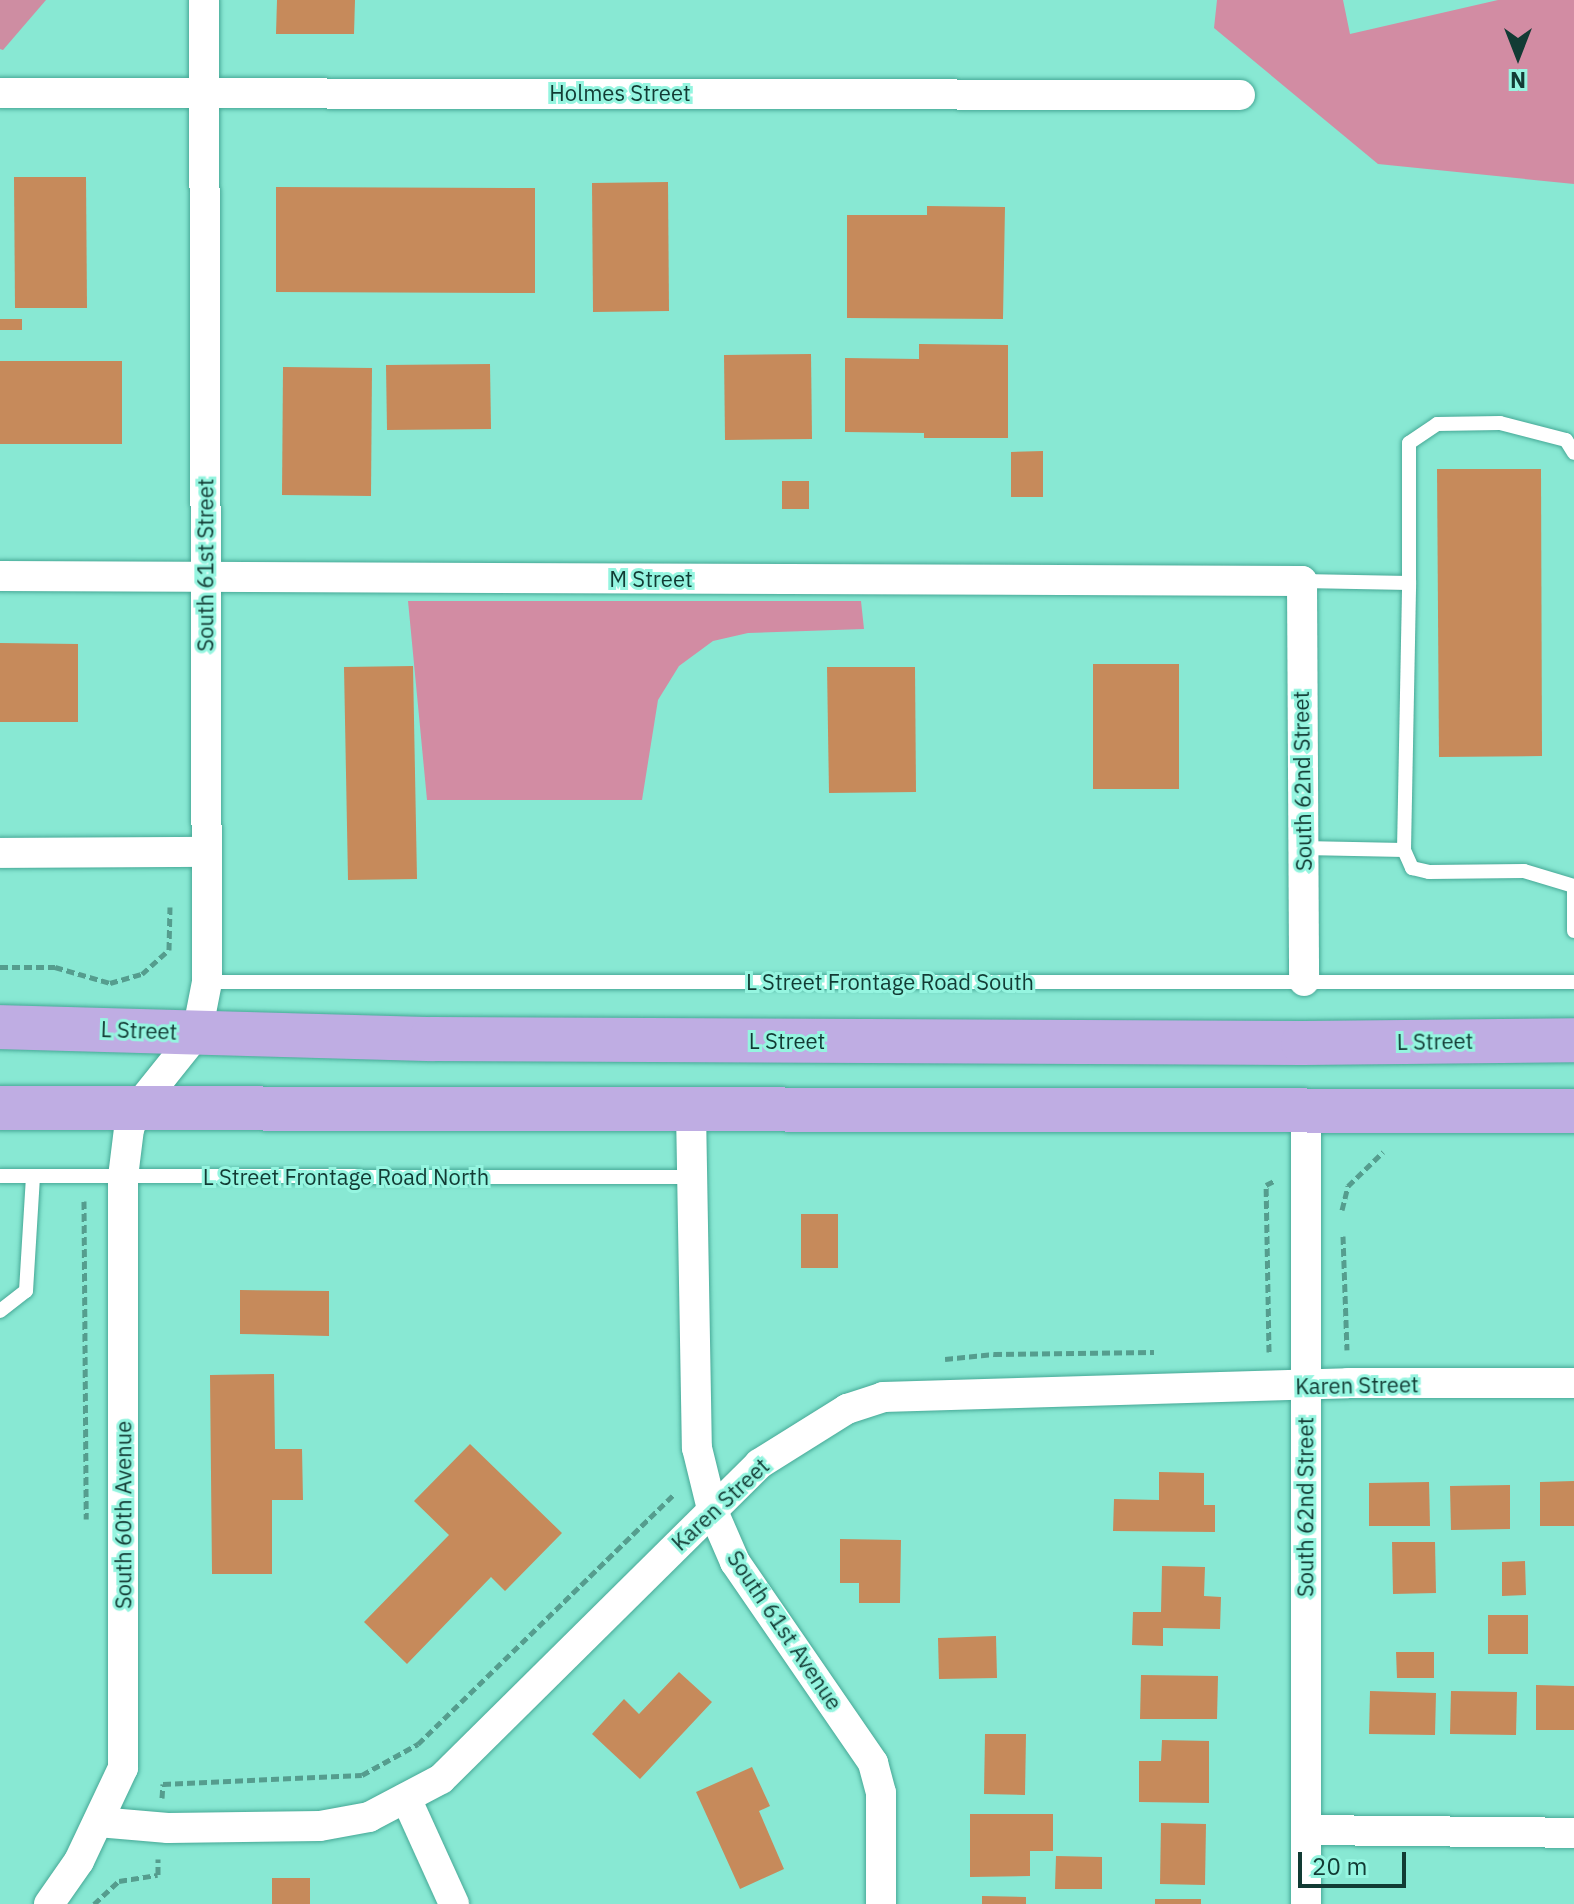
<!DOCTYPE html>
<html>
<head>
<meta charset="utf-8">
<style>
  body { margin:0 }
  #map { position:relative; width:1574px; height:1904px; overflow:hidden; background:#88e8d3; font-family:"IBM Plex Sans",sans-serif }
  div>[style] { position:absolute }
  [style*='--x'] { left:calc(var(--x)*1px); top:calc(var(--y)*1px); width:calc(var(--w)*1px); rotate:calc(var(--a)*1deg) }
  .green>* { inset:0; background:#ce8da2 }
  .forest>* { inset:0; background:#d28ca3 }
  .building>* { inset:0; background:#c68a5b }
  .path>* { height:5px; margin-top:-2.5px; transform-origin:0; background:repeating-linear-gradient(90deg,#559d8e 0 8px,transparent 0 12px) }
  .roads { filter:drop-shadow(0 0 2px #46a896) drop-shadow(0 0 2px #46a896) }
  .lane>* { height:14px; margin:-7px; padding:0 7px; transform-origin:7px; border-radius:7px; background:#fff }
  .street>* { height:30px; margin:-15px; padding:0 15px; transform-origin:15px; border-radius:15px; background:#fff }
  .primary>* { height:44px; margin:-22px; padding:0 22px; transform-origin:22px; border-radius:22px; background:#bfade3 }
  span { translate:-50% -50%; white-space:nowrap; text-align:center; line-height:1.15; -webkit-text-stroke:6px #95f5e0; paint-order:stroke }
  .street-label { font-size:22px; color:#123b34 }
  .north { position:absolute; left:1478px; top:16px; width:80px; height:80px; -webkit-text-stroke:6px #95f5e0; paint-order:stroke; rotate:180deg; font-size:22px; font-weight:700; line-height:32px; text-align:center; color:#123b34 }
  .north::after { content:''; display:block; margin:auto; width:28px; height:36px; background:#123b34; clip-path:polygon(50% 0,100% 100%,50% 72%,0 100%) }
  .scale { position:absolute; left:1298px; top:1852px; width:108px; height:36px; box-sizing:border-box; border:4px solid #123b34; border-top:0; padding-left:10px; font-size:24px; line-height:28px; white-space:nowrap; color:#123b34; -webkit-text-stroke:6px #95f5e0; paint-order:stroke }
</style>
</head>
<body>
<div id="map">
  <div class="green">
    <div style="clip-path:polygon(0 0,46px 0,3px 50px,0 49px)"></div>
  </div>
  <div class="forest">
    <div style="clip-path:polygon(1217px 0,1343px 0,1350px 34px,1498px 0,1574px 0,1574px 184px,1378px 164px,1214px 28px)"></div>
    <div style="clip-path:polygon(408px 601px,861px 601px,864px 629px,748px 633px,713px 641px,679px 666px,658px 700px,642px 800px,427px 800px)"></div>
  </div>
  <div class="building">
    <div style="clip-path:polygon(277px 0,355px 0,354px 34px,276px 34px)"></div>
    <div style="clip-path:polygon(14px 177px,86px 177px,87px 308px,15px 308px)"></div>
    <div style="clip-path:polygon(668px 182px,669px 311px,593px 312px,592px 183px)"></div>
    <div style="clip-path:polygon(276px 187px,535px 188px,535px 293px,276px 292px)"></div>
    <div style="clip-path:polygon(927px 206px,1005px 207px,1003px 319px,847px 318px,847px 215px,927px 215px)"></div>
    <div style="clip-path:polygon(0 319px,22px 319px,22px 330px,0 330px)"></div>
    <div style="clip-path:polygon(919px 344px,1008px 345px,1008px 438px,924px 438px,924px 433px,845px 432px,845px 358px,919px 359px)"></div>
    <div style="clip-path:polygon(811px 354px,812px 439px,725px 440px,724px 355px)"></div>
    <div style="clip-path:polygon(0 361px,122px 361px,122px 444px,0 444px)"></div>
    <div style="clip-path:polygon(490px 364px,491px 429px,387px 430px,386px 365px)"></div>
    <div style="clip-path:polygon(283px 367px,372px 368px,371px 496px,282px 495px)"></div>
    <div style="clip-path:polygon(1043px 451px,1043px 497px,1011px 497px,1011px 452px)"></div>
    <div style="clip-path:polygon(1437px 469px,1541px 469px,1542px 756px,1439px 757px)"></div>
    <div style="clip-path:polygon(782px 481px,809px 481px,809px 509px,782px 509px)"></div>
    <div style="clip-path:polygon(0 643px,78px 644px,78px 722px,0 722px)"></div>
    <div style="clip-path:polygon(1093px 664px,1179px 664px,1179px 789px,1093px 789px)"></div>
    <div style="clip-path:polygon(413px 666px,417px 879px,348px 880px,344px 667px)"></div>
    <div style="clip-path:polygon(827px 667px,915px 667px,916px 792px,829px 793px)"></div>
    <div style="clip-path:polygon(801px 1214px,838px 1214px,838px 1268px,801px 1268px)"></div>
    <div style="clip-path:polygon(240px 1290px,329px 1291px,329px 1336px,240px 1334px)"></div>
    <div style="clip-path:polygon(274px 1374px,275px 1449px,302px 1449px,303px 1500px,272px 1500px,272px 1574px,212px 1574px,210px 1375px)"></div>
    <div style="clip-path:polygon(470px 1444px,562px 1533px,505px 1591px,491px 1577px,407px 1664px,364px 1622px,449px 1535px,414px 1501px)"></div>
    <div style="clip-path:polygon(1159px 1472px,1204px 1473px,1204px 1505px,1215px 1505px,1215px 1532px,1113px 1531px,1114px 1499px,1159px 1500px)"></div>
    <div style="clip-path:polygon(1574px 1481px,1574px 1526px,1540px 1526px,1540px 1482px)"></div>
    <div style="clip-path:polygon(1429px 1482px,1430px 1526px,1369px 1526px,1369px 1483px)"></div>
    <div style="clip-path:polygon(1510px 1485px,1510px 1529px,1451px 1530px,1450px 1486px)"></div>
    <div style="clip-path:polygon(840px 1539px,901px 1540px,900px 1603px,859px 1603px,859px 1583px,840px 1583px)"></div>
    <div style="clip-path:polygon(1392px 1542px,1435px 1542px,1436px 1593px,1393px 1594px)"></div>
    <div style="clip-path:polygon(1525px 1561px,1526px 1595px,1502px 1596px,1502px 1562px)"></div>
    <div style="clip-path:polygon(1162px 1566px,1205px 1567px,1204px 1596px,1221px 1597px,1220px 1629px,1163px 1628px,1163px 1646px,1132px 1645px,1133px 1612px,1161px 1612px)"></div>
    <div style="clip-path:polygon(1488px 1615px,1528px 1615px,1528px 1654px,1488px 1654px)"></div>
    <div style="clip-path:polygon(996px 1636px,997px 1678px,939px 1679px,938px 1638px)"></div>
    <div style="clip-path:polygon(1396px 1652px,1434px 1652px,1434px 1678px,1397px 1678px)"></div>
    <div style="clip-path:polygon(679px 1672px,712px 1702px,640px 1779px,592px 1734px,624px 1699px,639px 1714px)"></div>
    <div style="clip-path:polygon(1141px 1675px,1218px 1676px,1217px 1719px,1140px 1719px)"></div>
    <div style="clip-path:polygon(1536px 1685px,1574px 1686px,1574px 1730px,1536px 1730px)"></div>
    <div style="clip-path:polygon(1370px 1691px,1436px 1693px,1435px 1735px,1369px 1734px)"></div>
    <div style="clip-path:polygon(1451px 1691px,1517px 1692px,1516px 1735px,1450px 1734px)"></div>
    <div style="clip-path:polygon(985px 1734px,1026px 1734px,1025px 1795px,984px 1794px)"></div>
    <div style="clip-path:polygon(1162px 1740px,1209px 1741px,1209px 1803px,1139px 1802px,1139px 1761px,1161px 1761px)"></div>
    <div style="clip-path:polygon(752px 1767px,770px 1806px,759px 1811px,784px 1869px,740px 1889px,696px 1792px)"></div>
    <div style="clip-path:polygon(970px 1814px,1053px 1814px,1053px 1851px,1030px 1851px,1030px 1876px,970px 1877px)"></div>
    <div style="clip-path:polygon(1161px 1823px,1206px 1824px,1205px 1885px,1160px 1884px)"></div>
    <div style="clip-path:polygon(1056px 1856px,1102px 1857px,1102px 1889px,1055px 1889px)"></div>
    <div style="clip-path:polygon(272px 1878px,310px 1878px,310px 1904px,272px 1904px)"></div>
    <div style="clip-path:polygon(982px 1896px,1026px 1897px,1026px 1904px,982px 1904px)"></div>
    <div style="clip-path:polygon(1155px 1899px,1201px 1899px,1201px 1904px,1155px 1904px)"></div>
  </div>
  <div class="path">
    <div style="--x:0;--y:967;--w:55;--a:0"></div>
    <div style="--x:55;--y:967;--w:57;--a:16.2"></div>
    <div style="--x:110;--y:983;--w:33;--a:-16"></div>
    <div style="--x:142;--y:974;--w:36;--a:-42"></div>
    <div style="--x:169;--y:950;--w:43;--a:-88.7"></div>
    <div style="--x:84;--y:1201;--w:318;--a:89.6"></div>
    <div style="--x:1342;--y:1210;--w:25;--a:-76"></div>
    <div style="--x:1348;--y:1186;--w:49;--a:-44.2"></div>
    <div style="--x:1343;--y:1236;--w:114;--a:88"></div>
    <div style="--x:1269;--y:1352;--w:167;--a:-91"></div>
    <div style="--x:1266;--y:1185;--w:9;--a:-27"></div>
    <div style="--x:945;--y:1359;--w:49;--a:-5.8"></div>
    <div style="--x:994;--y:1354;--w:160;--a:-0.7"></div>
    <div style="--x:162;--y:1798;--w:14;--a:-86"></div>
    <div style="--x:163;--y:1784;--w:199;--a:-2.6"></div>
    <div style="--x:362;--y:1775;--w:64;--a:-29"></div>
    <div style="--x:418;--y:1744;--w:358;--a:-44.3"></div>
    <div style="--x:94;--y:1904;--w:34;--a:-43"></div>
    <div style="--x:119;--y:1881;--w:39;--a:-9"></div>
    <div style="--x:158;--y:1875;--w:16;--a:-90"></div>
  </div>
  <div class="roads">
    <div class="lane">
      <div style="--x:1302;--y:581;--w:107;--a:1.1"></div>
      <div style="--x:1409;--y:583;--w:140;--a:-90"></div>
      <div style="--x:1409;--y:443;--w:34;--a:-34"></div>
      <div style="--x:1437;--y:424;--w:63;--a:-0.9"></div>
      <div style="--x:1500;--y:423;--w:68;--a:14.4"></div>
      <div style="--x:1566;--y:440;--w:15;--a:58"></div>
      <div style="--x:1303;--y:848;--w:101;--a:1.1"></div>
      <div style="--x:1404;--y:850;--w:20;--a:66"></div>
      <div style="--x:1412;--y:868;--w:17;--a:13"></div>
      <div style="--x:1429;--y:872;--w:95;--a:-0.6"></div>
      <div style="--x:1524;--y:871;--w:52;--a:16.7"></div>
      <div style="--x:1574;--y:886;--w:45;--a:90"></div>
      <div style="--x:1404;--y:850;--w:267;--a:-88.9"></div>
      <div style="--x:207;--y:982;--w:1367;--a:0"></div>
      <div style="--x:0;--y:1176;--w:692;--a:0.08"></div>
      <div style="--x:0;--y:1311;--w:33;--a:-38"></div>
      <div style="--x:26;--y:1291;--w:115;--a:-86.5"></div>
    </div>
    <div class="street">
      <div style="--x:0;--y:93;--w:1240;--a:0.09"></div>
      <div style="--x:0;--y:576;--w:1302;--a:0.22"></div>
      <div style="--x:1302;--y:581;--w:400;--a:89.7"></div>
      <div style="--x:0;--y:853;--w:207;--a:-0.3"></div>
      <div style="--x:691;--y:1111;--w:337;--a:89"></div>
      <div style="--x:697;--y:1448;--w:63;--a:76.2"></div>
      <div style="--x:712;--y:1509;--w:58;--a:66.5"></div>
      <div style="--x:735;--y:1562;--w:244;--a:55.5"></div>
      <div style="--x:873;--y:1763;--w:31;--a:75"></div>
      <div style="--x:881;--y:1793;--w:111;--a:90"></div>
      <div style="--x:406;--y:1798;--w:116;--a:65.6"></div>
      <div style="--x:98;--y:1822;--w:70;--a:4.9"></div>
      <div style="--x:168;--y:1828;--w:152;--a:-0.8"></div>
      <div style="--x:320;--y:1826;--w:50;--a:-10.4"></div>
      <div style="--x:369;--y:1817;--w:81;--a:-27.8"></div>
      <div style="--x:441;--y:1779;--w:448;--a:-44.7"></div>
      <div style="--x:759;--y:1464;--w:104;--a:-32"></div>
      <div style="--x:847;--y:1409;--w:38;--a:-18"></div>
      <div style="--x:883;--y:1397;--w:465;--a:-1.7"></div>
      <div style="--x:1348;--y:1383;--w:226;--a:0"></div>
      <div style="--x:1306;--y:1830;--w:268;--a:0.6"></div>
      <div style="--x:49;--y:1904;--w:52;--a:-55.1"></div>
      <div style="--x:79;--y:1861;--w:103;--a:-64.7"></div>
      <div style="--x:123;--y:1768;--w:591;--a:-90"></div>
      <div style="--x:123;--y:1177;--w:48;--a:-82.9"></div>
      <div style="--x:129;--y:1129;--w:22;--a:-69"></div>
      <div style="--x:137;--y:1108;--w:96;--a:-51.3"></div>
      <div style="--x:197;--y:1033;--w:52;--a:-78.9"></div>
      <div style="--x:207;--y:982;--w:982;--a:-90.18"></div>
      <div style="--x:1306;--y:1904;--w:794;--a:-90"></div>
    </div>
    <div class="primary">
      <div style="--x:0;--y:1027;--w:431;--a:1.6"></div>
      <div style="--x:431;--y:1039;--w:872;--a:0.26"></div>
      <div style="--x:1303;--y:1043;--w:271;--a:-0.6"></div>
      <div style="--x:0;--y:1108;--w:1574;--a:0.11"></div>
    </div>
  </div>
  <div class="street-label">
    <span style="left:620px;top:93px">Holmes Street</span>
    <span style="left:205px;top:565px;rotate:-90deg">South 61st Street</span>
    <span style="left:651px;top:579px">M Street</span>
    <span style="left:1302px;top:781px;rotate:-91deg">South 62nd Street</span>
    <span style="left:890px;top:982px">L Street Frontage Road South</span>
    <span style="left:139px;top:1030px;rotate:2deg">L Street</span>
    <span style="left:787px;top:1041px">L Street</span>
    <span style="left:1435px;top:1041px;rotate:-1deg">L Street</span>
    <span style="left:346px;top:1177px">L Street Frontage Road North</span>
    <span style="left:1357px;top:1385px;rotate:-1deg">Karen Street</span>
    <span style="left:720px;top:1504px;rotate:-43deg">Karen Street</span>
    <span style="left:1305px;top:1507px;rotate:-90deg">South 62nd Street</span>
    <span style="left:123px;top:1515px;rotate:-90deg">South 60th Avenue</span>
    <span style="left:785px;top:1630px;rotate:56deg">South 61st Avenue</span>
  </div>
  <div class="north">N</div>
  <div class="scale">20 m</div>
</div>
</body>
</html>
